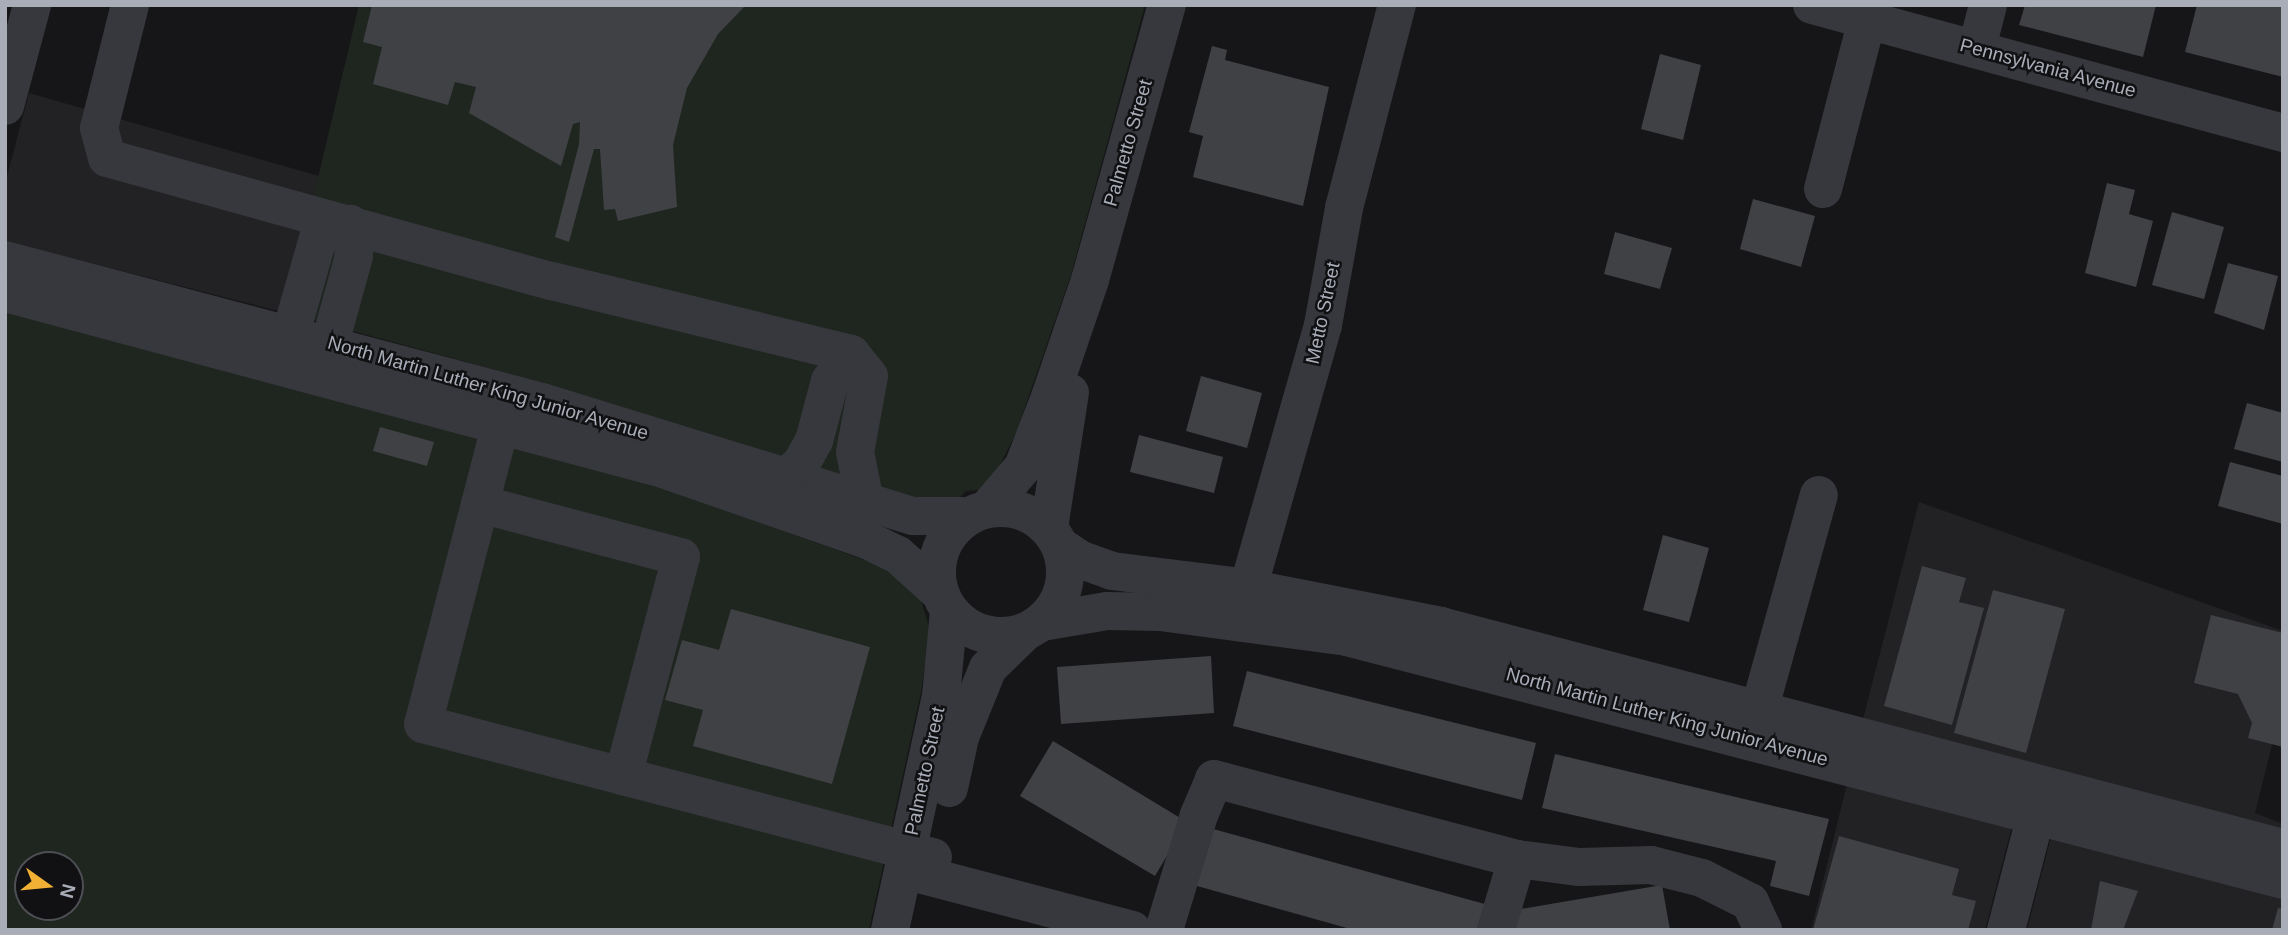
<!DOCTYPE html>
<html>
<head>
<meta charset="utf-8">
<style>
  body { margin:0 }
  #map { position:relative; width:2288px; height:935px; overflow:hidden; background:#161618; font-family:Helvetica,sans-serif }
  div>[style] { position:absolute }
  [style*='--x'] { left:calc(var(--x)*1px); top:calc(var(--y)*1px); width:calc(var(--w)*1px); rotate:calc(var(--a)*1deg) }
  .built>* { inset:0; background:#222225 }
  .green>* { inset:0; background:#1e261f }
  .building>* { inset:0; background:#404145 }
  .minor>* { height:38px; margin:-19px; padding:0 19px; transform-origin:19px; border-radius:19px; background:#37383d }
  .minor>.ring { margin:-19px; padding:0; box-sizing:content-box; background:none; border:38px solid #37383d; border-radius:50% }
  span { translate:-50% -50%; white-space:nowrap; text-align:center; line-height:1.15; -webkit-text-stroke:5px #111113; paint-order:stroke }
  .street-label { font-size:19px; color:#a8adb8 }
  .frame { position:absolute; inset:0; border:7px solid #a8adb8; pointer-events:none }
  .north { position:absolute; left:14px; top:851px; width:70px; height:70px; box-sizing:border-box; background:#111113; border:2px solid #4d4f55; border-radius:50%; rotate:105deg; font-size:19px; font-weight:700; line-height:28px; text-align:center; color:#a8adb8 }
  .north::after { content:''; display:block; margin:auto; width:24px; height:32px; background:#f2b134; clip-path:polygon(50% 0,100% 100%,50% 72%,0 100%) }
</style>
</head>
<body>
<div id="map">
  <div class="built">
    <div style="clip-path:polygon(29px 93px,319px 176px,286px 313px,5px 241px,5px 184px)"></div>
    <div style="clip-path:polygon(1919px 502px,2283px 631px,2283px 701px,2255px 813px,2283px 824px,2283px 829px,1863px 719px)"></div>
    <div style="clip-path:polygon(1847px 784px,2012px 826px,1985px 930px,1811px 930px)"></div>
    <div style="clip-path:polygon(2051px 837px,2283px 898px,2283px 930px,2027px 930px)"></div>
  </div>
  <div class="green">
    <div style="clip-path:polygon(359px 5px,1145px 5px,1071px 275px,1016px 433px,996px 473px,979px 490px,966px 491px,959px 498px,915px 498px,548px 384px,286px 313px)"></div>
    <div style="clip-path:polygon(evenodd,5px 311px,658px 486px,876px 564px,898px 578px,921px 600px,930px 630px,921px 692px,869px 930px,5px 930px,5px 311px,28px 865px,70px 865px,70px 907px,28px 907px,28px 865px)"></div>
  </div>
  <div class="building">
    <div style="clip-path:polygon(372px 5px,746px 5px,718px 34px,687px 88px,673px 145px,677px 207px,618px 221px,615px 209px,604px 210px,600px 149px,594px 149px,569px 242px,555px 237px,579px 144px,580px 122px,573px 124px,561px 166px,469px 113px,476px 87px,455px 82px,448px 105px,373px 84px,382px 47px,363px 42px)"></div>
    <div style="clip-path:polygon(2025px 5px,2156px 5px,2143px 57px,2019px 25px)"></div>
    <div style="clip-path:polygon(2197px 5px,2283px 5px,2283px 77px,2185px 52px)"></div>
    <div style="clip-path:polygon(1212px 46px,1227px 50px,1225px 60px,1329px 87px,1303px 206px,1193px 177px,1203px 136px,1189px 132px)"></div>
    <div style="clip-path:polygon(1660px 54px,1701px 65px,1683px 140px,1641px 129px)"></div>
    <div style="clip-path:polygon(2107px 183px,2135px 190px,2129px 214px,2153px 221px,2136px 287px,2085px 273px)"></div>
    <div style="clip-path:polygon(1753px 199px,1815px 216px,1801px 267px,1740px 249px)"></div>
    <div style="clip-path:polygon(2172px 212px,2224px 227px,2204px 299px,2152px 285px)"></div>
    <div style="clip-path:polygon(1615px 232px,1672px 248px,1660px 289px,1604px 274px)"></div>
    <div style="clip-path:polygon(2228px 263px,2278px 276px,2264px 330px,2214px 313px)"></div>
    <div style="clip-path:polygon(1201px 376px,1262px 393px,1247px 448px,1186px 431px)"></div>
    <div style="clip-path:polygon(2247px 403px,2283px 413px,2283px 462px,2234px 449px)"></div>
    <div style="clip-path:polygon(380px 427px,434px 442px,427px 466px,373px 451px)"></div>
    <div style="clip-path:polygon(1139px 435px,1223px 457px,1214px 493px,1130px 472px)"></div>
    <div style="clip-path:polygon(2230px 462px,2283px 476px,2283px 524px,2218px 506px)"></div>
    <div style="clip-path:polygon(1663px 535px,1709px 548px,1689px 622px,1643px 610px)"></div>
    <div style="clip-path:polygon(1922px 566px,1966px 578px,1959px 602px,1984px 608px,1952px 725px,1884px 706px)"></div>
    <div style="clip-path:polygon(1993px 590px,2065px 609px,2026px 753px,1954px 733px)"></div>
    <div style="clip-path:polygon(731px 609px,870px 647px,832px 784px,693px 746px,703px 710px,665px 700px,682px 640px,719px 650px)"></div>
    <div style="clip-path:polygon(2211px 615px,2283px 633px,2283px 747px,2248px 738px,2252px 723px,2238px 694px,2194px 683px)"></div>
    <div style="clip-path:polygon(1211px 656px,1214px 713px,1061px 724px,1057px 667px)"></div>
    <div style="clip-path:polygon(1247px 671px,1536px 743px,1522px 800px,1233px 726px)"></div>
    <div style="clip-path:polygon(1053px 741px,1187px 822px,1155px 876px,1020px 796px)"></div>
    <div style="clip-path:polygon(1555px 754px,1829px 819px,1809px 896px,1770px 886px,1776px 861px,1542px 808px)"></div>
    <div style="clip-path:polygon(1206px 827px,1492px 906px,1486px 930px,1354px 930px,1190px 884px)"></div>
    <div style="clip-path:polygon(1839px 836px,1959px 869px,1952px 895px,1976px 901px,1968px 930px,1813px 930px)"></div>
    <div style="clip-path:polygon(2100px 881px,2138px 891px,2123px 930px,2091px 930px)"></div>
    <div style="clip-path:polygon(1662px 885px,1670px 930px,1513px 930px,1509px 911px)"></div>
    <div style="clip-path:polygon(2278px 908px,2283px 909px,2283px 930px,2272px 930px)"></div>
  </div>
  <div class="minor">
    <div style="--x:130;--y:5;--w:127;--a:104.1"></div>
    <div style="--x:99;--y:128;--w:31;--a:75"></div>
    <div style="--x:107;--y:158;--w:462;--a:15.5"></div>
    <div style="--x:552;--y:281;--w:308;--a:13.7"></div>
    <div style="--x:851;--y:354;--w:28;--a:51"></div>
    <div style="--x:869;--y:376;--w:77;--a:100.4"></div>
    <div style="--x:855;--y:452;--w:51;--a:78.7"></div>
    <div style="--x:1812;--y:5;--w:488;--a:15.2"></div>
    <div style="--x:1977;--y:48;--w:44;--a:-75.7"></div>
    <div style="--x:5;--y:106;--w:105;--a:-75"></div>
    <div style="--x:1823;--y:189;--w:175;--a:-75.4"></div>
    <div style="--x:5;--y:260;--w:555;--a:14.81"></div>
    <div style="--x:542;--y:402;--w:388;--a:17.1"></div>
    <div style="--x:913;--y:516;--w:55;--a:0"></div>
    <div style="--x:5;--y:293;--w:681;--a:14.97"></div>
    <div style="--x:663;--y:469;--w:216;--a:19.2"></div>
    <div style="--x:867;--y:540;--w:34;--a:26"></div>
    <div style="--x:898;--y:555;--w:57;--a:42.1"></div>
    <div style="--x:291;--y:333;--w:102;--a:-74.1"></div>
    <div style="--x:319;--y:235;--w:33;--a:-20"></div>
    <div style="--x:350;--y:224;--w:32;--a:83"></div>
    <div style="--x:354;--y:256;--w:90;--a:105.4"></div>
    <div style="--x:501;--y:423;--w:311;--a:104.5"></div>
    <div style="--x:423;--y:724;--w:527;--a:14.62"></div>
    <div style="--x:787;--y:476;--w:18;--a:-41"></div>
    <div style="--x:801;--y:464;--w:26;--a:-61"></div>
    <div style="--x:814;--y:441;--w:62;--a:-75.1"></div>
    <div style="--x:830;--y:381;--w:34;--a:-52"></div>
    <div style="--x:480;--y:504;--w:208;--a:14.8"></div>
    <div style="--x:681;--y:557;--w:227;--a:104.8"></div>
    <div class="ring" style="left:937px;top:508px;width:90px;height:90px"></div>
    <div style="--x:988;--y:508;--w:54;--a:-49.5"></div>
    <div style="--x:1023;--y:467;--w:75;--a:-68.9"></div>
    <div style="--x:1050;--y:397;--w:124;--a:-71.1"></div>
    <div style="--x:1090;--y:280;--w:286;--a:-74.4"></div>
    <div style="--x:1049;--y:528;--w:137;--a:-81.2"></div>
    <div style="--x:1060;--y:546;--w:23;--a:34"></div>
    <div style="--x:1079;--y:559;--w:35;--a:20"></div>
    <div style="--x:1112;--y:571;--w:137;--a:7.1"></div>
    <div style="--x:1248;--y:588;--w:197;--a:11.1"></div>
    <div style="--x:1441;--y:626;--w:871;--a:14.77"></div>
    <div style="--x:1241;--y:613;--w:299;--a:-74.1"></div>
    <div style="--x:1323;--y:325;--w:119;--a:-79.8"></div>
    <div style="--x:1344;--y:208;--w:210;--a:-75.4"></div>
    <div style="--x:1042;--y:622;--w:66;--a:-9.6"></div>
    <div style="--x:1107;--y:611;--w:53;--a:1.1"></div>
    <div style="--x:1160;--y:612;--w:189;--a:7.6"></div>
    <div style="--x:1347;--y:637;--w:967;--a:14.55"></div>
    <div style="--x:1752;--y:736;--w:250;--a:-74.5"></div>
    <div style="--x:949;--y:788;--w:52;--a:-77.8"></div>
    <div style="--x:960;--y:737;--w:74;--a:-67.9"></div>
    <div style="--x:988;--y:668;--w:52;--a:-44.2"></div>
    <div style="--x:904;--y:870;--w:236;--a:14.7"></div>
    <div style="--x:890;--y:930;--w:239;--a:-77.7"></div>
    <div style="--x:941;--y:696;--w:85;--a:-84.6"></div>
    <div style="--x:1164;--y:930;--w:120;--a:-73.1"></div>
    <div style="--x:1199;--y:815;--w:39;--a:-67"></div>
    <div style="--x:1214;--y:779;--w:313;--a:14.8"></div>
    <div style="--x:1517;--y:859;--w:63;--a:7.4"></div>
    <div style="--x:1579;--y:867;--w:72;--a:-1.6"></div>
    <div style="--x:1651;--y:865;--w:53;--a:14.3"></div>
    <div style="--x:1702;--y:878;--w:54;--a:26.6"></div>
    <div style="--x:1750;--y:902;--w:31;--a:65"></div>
    <div style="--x:1496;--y:930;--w:74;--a:-73.5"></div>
    <div style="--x:2006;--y:930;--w:147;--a:-75.4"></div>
  </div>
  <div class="street-label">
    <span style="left:2048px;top:68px;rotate:15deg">Pennsylvania Avenue</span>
    <span style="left:1128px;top:143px;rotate:-74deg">Palmetto Street</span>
    <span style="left:1323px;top:313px;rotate:-78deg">Metto Street</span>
    <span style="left:488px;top:388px;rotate:16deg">North Martin Luther King Junior Avenue</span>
    <span style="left:1667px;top:717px;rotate:15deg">North Martin Luther King Junior Avenue</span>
    <span style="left:925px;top:771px;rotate:-78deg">Palmetto Street</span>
  </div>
  <div class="frame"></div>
  <div class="north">N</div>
</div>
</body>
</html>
